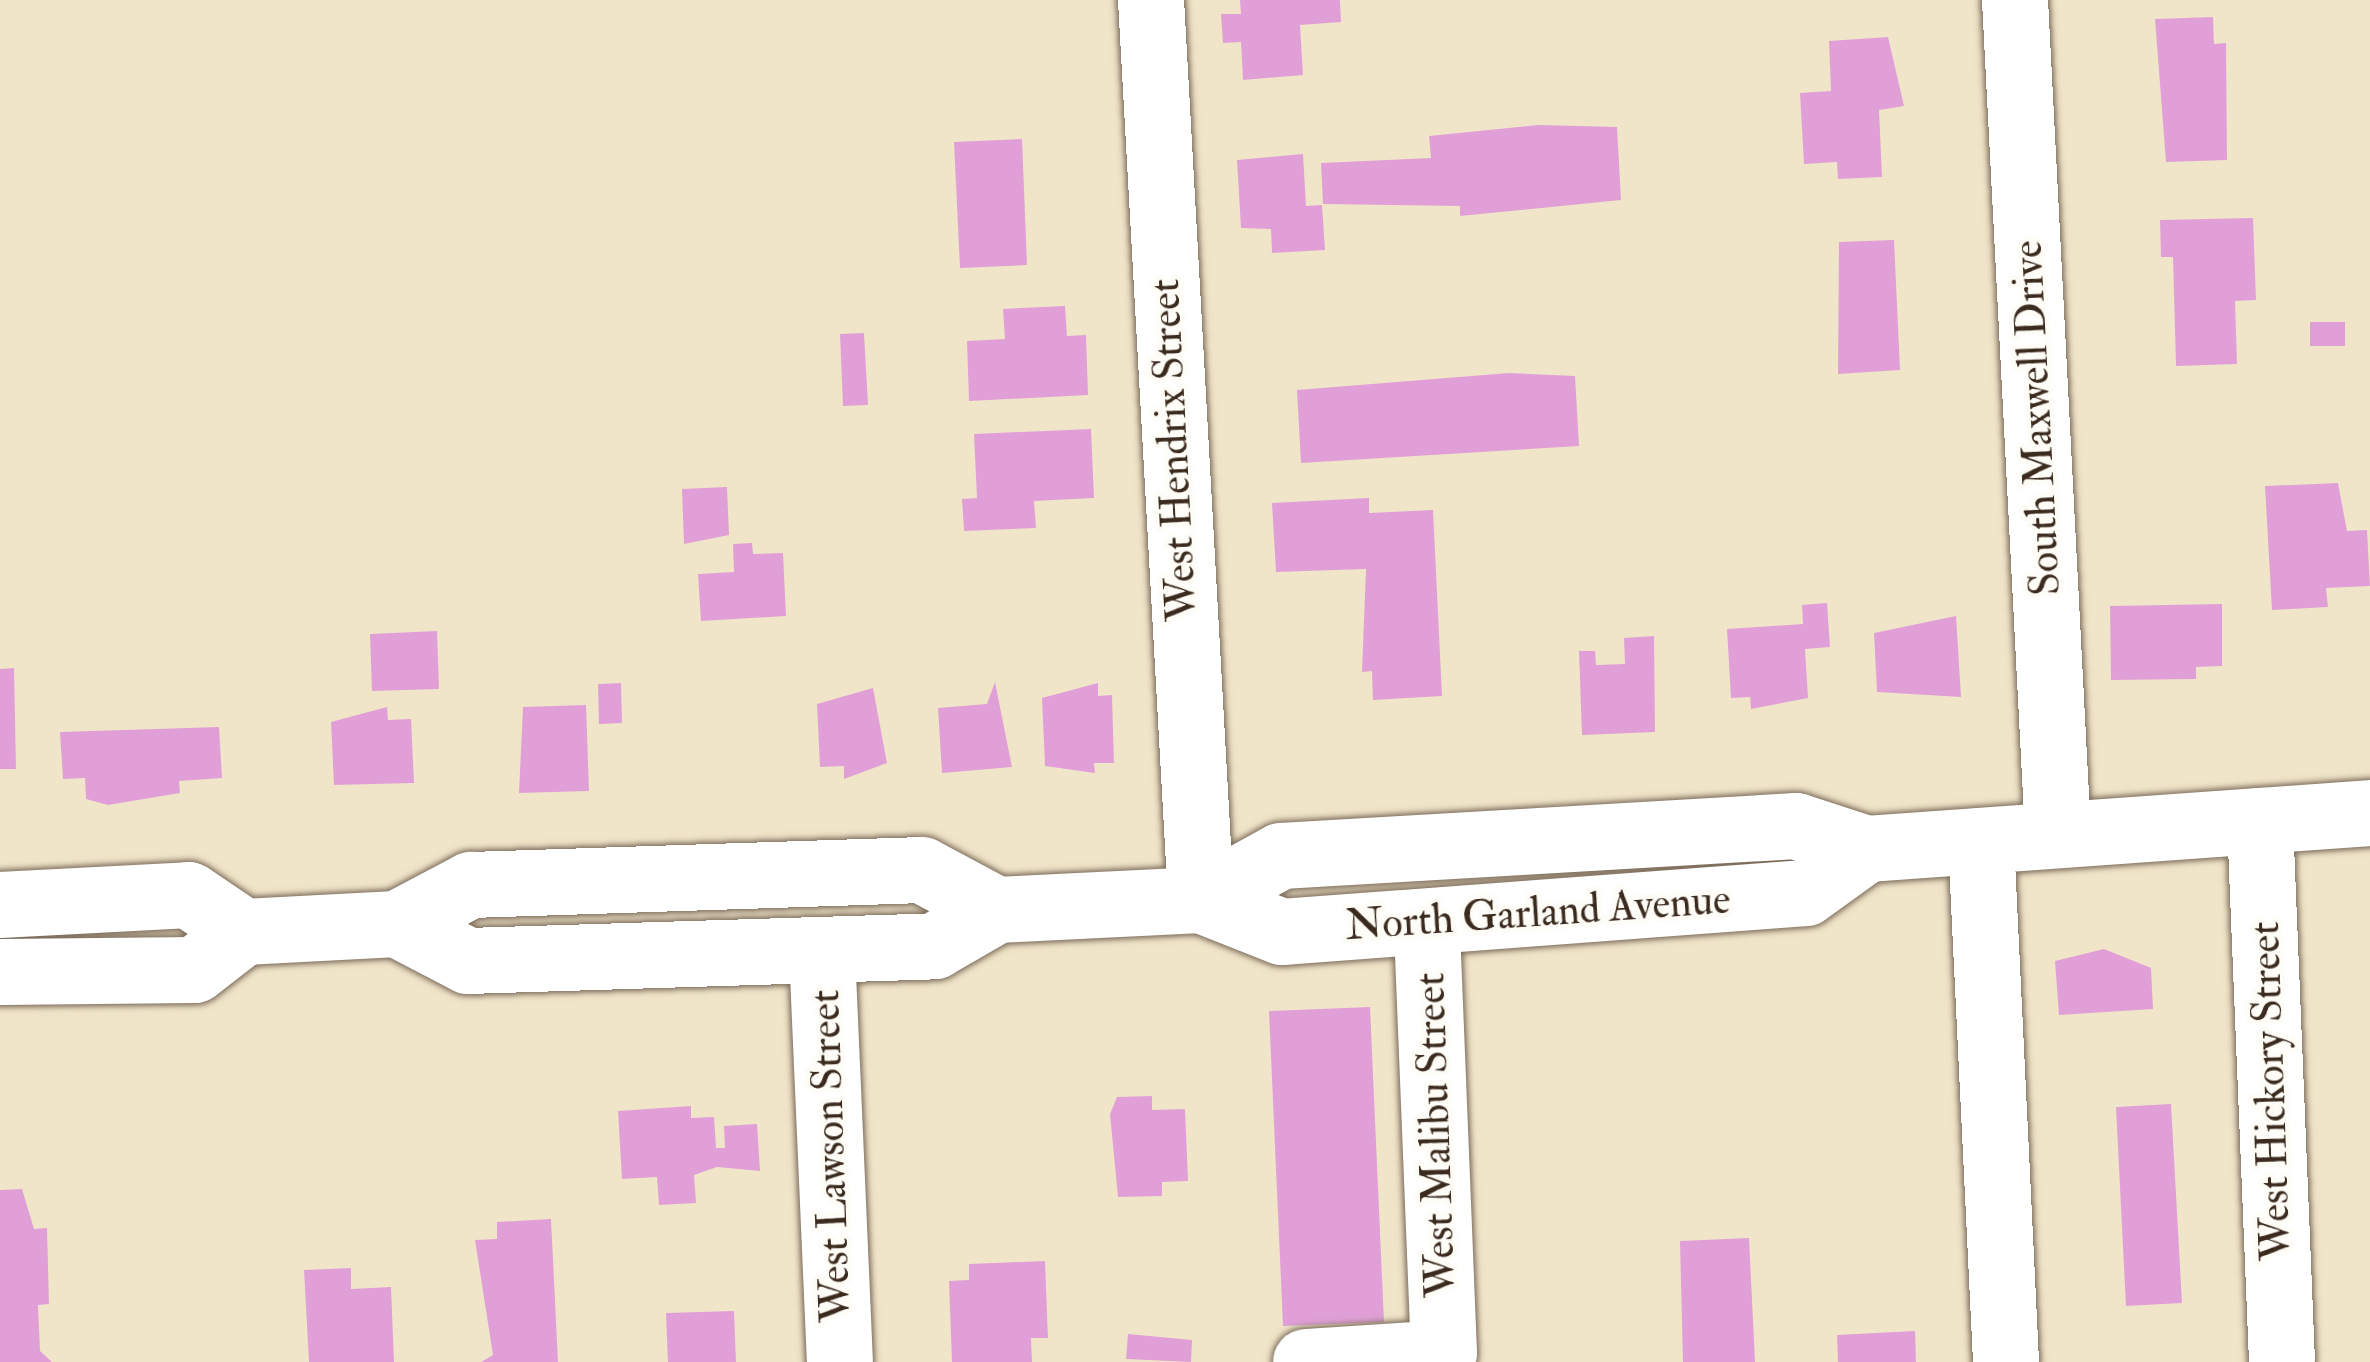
<!DOCTYPE html>
<html>
<head>
<meta charset="utf-8">
<style>
  body { margin:0 }
  #map { position:relative; width:2370px; height:1362px; overflow:hidden; background:#f1e5c9; font-family:"IM FELL Double Pica",serif }
  div>[style] { position:absolute }
  [style*='--x'] { left:calc(var(--x)*1px); top:calc(var(--y)*1px); width:calc(var(--w)*1px); rotate:calc(var(--a)*1deg) }
  .building>* { inset:0; background:#e0a0d7 }
  .roads { filter:drop-shadow(0 0 3px #7b6b5a) drop-shadow(0 0 3px #7b6b5a) }
  .minor>* { height:66px; margin:-33px; padding:0 33px; transform-origin:33px; border-radius:33px; background:#fff }
  .major>* { height:66px; margin:-33px; padding:0 33px; transform-origin:33px; border-radius:33px; background:#fff }
  span { translate:-50% -50%; white-space:nowrap; text-align:center; line-height:1.15; -webkit-text-stroke:10px #fdfcf7; paint-order:stroke }
  .street-label { font-size:42px; color:#3b2a1e }
</style>
</head>
<body>
<div id="map">
  <div class="building">
    <div style="clip-path:polygon(1240px 0,1340px 0,1341px 22px,1300px 25px,1303px 75px,1243px 80px,1241px 42px,1223px 43px,1221px 14px,1241px 14px)"></div>
    <div style="clip-path:polygon(2213px 17px,2214px 44px,2226px 43px,2227px 160px,2166px 162px,2155px 19px)"></div>
    <div style="clip-path:polygon(1888px 37px,1904px 106px,1879px 110px,1882px 177px,1838px 179px,1837px 162px,1804px 164px,1800px 93px,1831px 91px,1829px 41px)"></div>
    <div style="clip-path:polygon(1539px 125px,1617px 127px,1621px 200px,1460px 216px,1460px 206px,1323px 204px,1321px 163px,1431px 158px,1429px 136px)"></div>
    <div style="clip-path:polygon(1022px 139px,1027px 265px,960px 268px,954px 142px)"></div>
    <div style="clip-path:polygon(1303px 154px,1306px 206px,1322px 205px,1325px 250px,1272px 253px,1271px 229px,1241px 228px,1237px 160px)"></div>
    <div style="clip-path:polygon(2253px 218px,2256px 300px,2235px 301px,2237px 364px,2176px 366px,2173px 257px,2161px 257px,2160px 220px)"></div>
    <div style="clip-path:polygon(1894px 240px,1900px 370px,1838px 374px,1839px 242px)"></div>
    <div style="clip-path:polygon(1065px 306px,1067px 336px,1086px 335px,1088px 395px,969px 401px,967px 341px,1005px 339px,1003px 309px)"></div>
    <div style="clip-path:polygon(2310px 322px,2345px 322px,2345px 346px,2310px 346px)"></div>
    <div style="clip-path:polygon(864px 333px,868px 405px,843px 406px,840px 334px)"></div>
    <div style="clip-path:polygon(1509px 373px,1575px 376px,1579px 446px,1301px 463px,1297px 390px)"></div>
    <div style="clip-path:polygon(1091px 429px,1094px 498px,1034px 501px,1036px 528px,964px 531px,962px 499px,977px 498px,974px 434px)"></div>
    <div style="clip-path:polygon(2338px 483px,2347px 531px,2367px 530px,2370px 586px,2326px 588px,2328px 607px,2272px 610px,2265px 486px)"></div>
    <div style="clip-path:polygon(727px 487px,729px 535px,684px 544px,682px 489px)"></div>
    <div style="clip-path:polygon(1369px 498px,1369px 513px,1433px 510px,1442px 696px,1373px 700px,1372px 671px,1362px 672px,1366px 569px,1276px 572px,1272px 503px)"></div>
    <div style="clip-path:polygon(752px 543px,753px 554px,783px 553px,786px 616px,701px 621px,698px 574px,734px 572px,733px 544px)"></div>
    <div style="clip-path:polygon(1827px 603px,1830px 647px,1805px 649px,1808px 698px,1751px 709px,1750px 697px,1731px 698px,1727px 629px,1803px 624px,1802px 605px)"></div>
    <div style="clip-path:polygon(2222px 604px,2222px 666px,2196px 667px,2196px 679px,2111px 680px,2110px 606px)"></div>
    <div style="clip-path:polygon(1956px 616px,1961px 697px,1877px 692px,1874px 633px)"></div>
    <div style="clip-path:polygon(437px 631px,439px 689px,372px 691px,370px 634px)"></div>
    <div style="clip-path:polygon(1654px 636px,1655px 732px,1582px 735px,1579px 651px,1595px 651px,1596px 665px,1625px 664px,1624px 638px)"></div>
    <div style="clip-path:polygon(14px 668px,16px 769px,0 769px,0 669px)"></div>
    <div style="clip-path:polygon(995px 682px,1012px 767px,942px 773px,938px 708px,987px 704px)"></div>
    <div style="clip-path:polygon(621px 683px,622px 723px,599px 724px,598px 684px)"></div>
    <div style="clip-path:polygon(1098px 683px,1098px 696px,1112px 695px,1114px 763px,1094px 763px,1095px 773px,1045px 766px,1042px 698px)"></div>
    <div style="clip-path:polygon(873px 688px,887px 763px,844px 779px,844px 766px,820px 767px,817px 704px)"></div>
    <div style="clip-path:polygon(586px 705px,589px 791px,519px 793px,523px 707px)"></div>
    <div style="clip-path:polygon(387px 707px,388px 720px,411px 719px,414px 783px,334px 785px,331px 722px)"></div>
    <div style="clip-path:polygon(219px 727px,222px 778px,179px 781px,180px 793px,108px 805px,86px 799px,85px 778px,63px 779px,60px 732px)"></div>
    <div style="clip-path:polygon(2104px 949px,2151px 968px,2153px 1009px,2059px 1015px,2055px 961px)"></div>
    <div style="clip-path:polygon(1370px 1007px,1384px 1322px,1283px 1326px,1269px 1011px)"></div>
    <div style="clip-path:polygon(1152px 1096px,1152px 1110px,1185px 1109px,1188px 1181px,1162px 1182px,1162px 1196px,1118px 1197px,1110px 1114px,1117px 1097px)"></div>
    <div style="clip-path:polygon(2171px 1104px,2182px 1303px,2126px 1306px,2116px 1107px)"></div>
    <div style="clip-path:polygon(691px 1106px,691px 1118px,714px 1117px,716px 1148px,725px 1148px,724px 1126px,757px 1124px,760px 1171px,717px 1167px,694px 1175px,696px 1203px,659px 1205px,657px 1177px,622px 1179px,618px 1111px)"></div>
    <div style="clip-path:polygon(22px 1189px,34px 1229px,47px 1228px,49px 1304px,38px 1305px,40px 1351px,52px 1362px,0 1362px,0 1190px)"></div>
    <div style="clip-path:polygon(551px 1219px,558px 1362px,481px 1362px,493px 1355px,475px 1240px,497px 1239px,497px 1222px)"></div>
    <div style="clip-path:polygon(1749px 1238px,1755px 1362px,1683px 1362px,1680px 1241px)"></div>
    <div style="clip-path:polygon(1045px 1261px,1048px 1338px,1031px 1338px,1032px 1362px,952px 1362px,949px 1281px,969px 1280px,969px 1264px)"></div>
    <div style="clip-path:polygon(351px 1268px,351px 1289px,391px 1287px,394px 1362px,309px 1362px,304px 1270px)"></div>
    <div style="clip-path:polygon(734px 1311px,736px 1362px,668px 1362px,666px 1313px)"></div>
    <div style="clip-path:polygon(1915px 1331px,1916px 1362px,1838px 1362px,1837px 1335px)"></div>
    <div style="clip-path:polygon(1128px 1334px,1192px 1340px,1191px 1362px,1126px 1359px)"></div>
  </div>
  <div class="roads">
    <div class="minor">
      <div style="--x:1151;--y:0;--w:901;--a:86.82"></div>
      <div style="--x:2015;--y:0;--w:836;--a:87.05"></div>
      <div style="--x:2260;--y:821;--w:541;--a:87.67"></div>
      <div style="--x:1981;--y:841;--w:522;--a:87.25"></div>
      <div style="--x:822;--y:951;--w:411;--a:87.5"></div>
      <div style="--x:1306;--y:1362;--w:138;--a:-3.7"></div>
      <div style="--x:1444;--y:1353;--w:430;--a:-92.3"></div>
    </div>
    <div class="major">
      <div style="--x:1201;--y:900;--w:91;--a:-28.8"></div>
      <div style="--x:1281;--y:856;--w:516;--a:-3.33"></div>
      <div style="--x:1796;--y:826;--w:75;--a:17.9"></div>
      <div style="--x:1867;--y:849;--w:504;--a:-4.09"></div>
      <div style="--x:0;--y:905;--w:189;--a:-3"></div>
      <div style="--x:189;--y:895;--w:66;--a:33.9"></div>
      <div style="--x:397;--y:924;--w:80;--a:27.5"></div>
      <div style="--x:468;--y:961;--w:467;--a:-1.8"></div>
      <div style="--x:935;--y:946;--w:72;--a:-30.1"></div>
      <div style="--x:997;--y:910;--w:204;--a:-2.8"></div>
      <div style="--x:1201;--y:900;--w:87;--a:21.6"></div>
      <div style="--x:1282;--y:932;--w:525;--a:-4.26"></div>
      <div style="--x:1806;--y:893;--w:75;--a:-35.8"></div>
      <div style="--x:0;--y:972;--w:195;--a:-0.6"></div>
      <div style="--x:195;--y:970;--w:62;--a:-37.8"></div>
      <div style="--x:244;--y:932;--w:153;--a:-3"></div>
      <div style="--x:397;--y:924;--w:84;--a:-27.8"></div>
      <div style="--x:471;--y:885;--w:451;--a:-1.9"></div>
      <div style="--x:922;--y:870;--w:85;--a:28.1"></div>
    </div>
  </div>
  <div class="street-label">
    <span style="left:2037px;top:418px;rotate:-93deg">South Maxwell Drive</span>
    <span style="left:1174px;top:450px;rotate:-93deg">West Hendrix Street</span>
    <span style="left:1538px;top:913px;rotate:-4deg">North Garland Avenue</span>
    <span style="left:2271px;top:1091px;rotate:-92deg">West Hickory Street</span>
    <span style="left:1436px;top:1135px;rotate:-92deg">West Malibu Street</span>
    <span style="left:831px;top:1156px;rotate:-92deg">West Lawson Street</span>
  </div>
</div>
</body>
</html>
